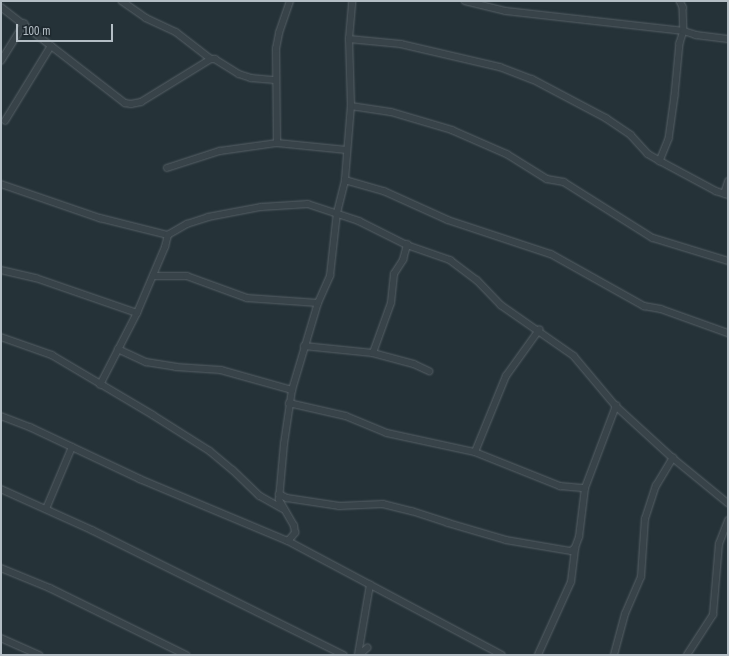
<!DOCTYPE html>
<html>
<head>
<meta charset="utf-8">
<style>
  body { margin:0 }
  #map { position:relative; width:729px; height:656px; overflow:hidden; background:#253238; font-family:"Archivo Narrow",sans-serif }
  div>[style] { position:absolute }
  [style*='--x'] { left:calc(var(--x)*1px); top:calc(var(--y)*1px); width:calc(var(--w)*1px); rotate:calc(var(--a)*1deg) }
  .roads { filter:drop-shadow(0 0 1px #576167) drop-shadow(0 0 1px #576167) }
  .minor>* { height:5.5px; margin:-2.75px; padding:0 2.75px; transform-origin:2.75px; border-radius:2.75px; background:#384349 }
  span { translate:-50% -50%; white-space:nowrap; text-align:center; line-height:1.15; -webkit-text-stroke:4px #1e282e; paint-order:stroke }
  .frame { position:absolute; inset:0; border:2px solid #b4bec5; pointer-events:none }
  .scale { position:absolute; left:16px; top:24px; width:97px; height:18px; box-sizing:border-box; border:2px solid #b4bec5; border-top:0; padding-left:5px; font-size:12px; line-height:14px; white-space:nowrap; color:#b4bec5; -webkit-text-stroke:3px #1e282e; paint-order:stroke }
</style>
</head>
<body>
<div id="map">
  <div class="roads">
    <div class="minor">
      <div style="--x:122;--y:1;--w:29;--a:35"></div>
      <div style="--x:146;--y:18;--w:33;--a:25"></div>
      <div style="--x:176;--y:32;--w:44;--a:37.6"></div>
      <div style="--x:211;--y:59;--w:4;--a:0"></div>
      <div style="--x:215;--y:59;--w:28;--a:32"></div>
      <div style="--x:239;--y:74;--w:13;--a:18"></div>
      <div style="--x:251;--y:78;--w:24;--a:5"></div>
      <div style="--x:465;--y:1;--w:42;--a:13.7"></div>
      <div style="--x:506;--y:11;--w:179;--a:6.4"></div>
      <div style="--x:684;--y:31;--w:13;--a:108"></div>
      <div style="--x:680;--y:43;--w:53;--a:95.4"></div>
      <div style="--x:675;--y:96;--w:43;--a:97.9"></div>
      <div style="--x:669;--y:139;--w:24;--a:112"></div>
      <div style="--x:660;--y:161;--w:64;--a:28.2"></div>
      <div style="--x:716;--y:191;--w:13;--a:18"></div>
      <div style="--x:680;--y:1;--w:7;--a:63"></div>
      <div style="--x:683;--y:7;--w:24;--a:88"></div>
      <div style="--x:684;--y:31;--w:13;--a:18"></div>
      <div style="--x:696;--y:35;--w:32;--a:7"></div>
      <div style="--x:1;--y:7;--w:157;--a:37.7"></div>
      <div style="--x:125;--y:103;--w:6;--a:9"></div>
      <div style="--x:131;--y:104;--w:10;--a:-11"></div>
      <div style="--x:141;--y:102;--w:82;--a:-31.6"></div>
      <div style="--x:349;--y:39;--w:52;--a:5.5"></div>
      <div style="--x:401;--y:44;--w:102;--a:13.1"></div>
      <div style="--x:500;--y:67;--w:34;--a:21"></div>
      <div style="--x:532;--y:79;--w:84;--a:27.8"></div>
      <div style="--x:606;--y:118;--w:30;--a:34"></div>
      <div style="--x:631;--y:135;--w:25;--a:48"></div>
      <div style="--x:648;--y:154;--w:14;--a:30"></div>
      <div style="--x:1;--y:61;--w:44;--a:-58.1"></div>
      <div style="--x:351;--y:106;--w:40;--a:8.5"></div>
      <div style="--x:391;--y:112;--w:64;--a:16.4"></div>
      <div style="--x:452;--y:130;--w:60;--a:23.6"></div>
      <div style="--x:507;--y:154;--w:47;--a:32"></div>
      <div style="--x:547;--y:179;--w:17;--a:10"></div>
      <div style="--x:564;--y:182;--w:105;--a:32.2"></div>
      <div style="--x:653;--y:238;--w:78;--a:17"></div>
      <div style="--x:5;--y:121;--w:88;--a:-58.5"></div>
      <div style="--x:277;--y:143;--w:94;--a:-90.6"></div>
      <div style="--x:276;--y:49;--w:16;--a:-79"></div>
      <div style="--x:279;--y:33;--w:34;--a:-71"></div>
      <div style="--x:167;--y:168;--w:56;--a:-17.8"></div>
      <div style="--x:220;--y:151;--w:58;--a:-8"></div>
      <div style="--x:277;--y:143;--w:70;--a:5.7"></div>
      <div style="--x:345;--y:180;--w:41;--a:15.8"></div>
      <div style="--x:384;--y:191;--w:70;--a:24.4"></div>
      <div style="--x:448;--y:220;--w:108;--a:18.3"></div>
      <div style="--x:551;--y:254;--w:107;--a:29.2"></div>
      <div style="--x:644;--y:306;--w:17;--a:10"></div>
      <div style="--x:661;--y:309;--w:71;--a:19.7"></div>
      <div style="--x:1;--y:184;--w:105;--a:19"></div>
      <div style="--x:100;--y:218;--w:70;--a:14"></div>
      <div style="--x:168;--y:235;--w:22;--a:-30"></div>
      <div style="--x:187;--y:224;--w:22;--a:-18"></div>
      <div style="--x:208;--y:217;--w:54;--a:-10.7"></div>
      <div style="--x:261;--y:207;--w:47;--a:-3.7"></div>
      <div style="--x:308;--y:204;--w:54;--a:18.4"></div>
      <div style="--x:359;--y:221;--w:54;--a:26.6"></div>
      <div style="--x:407;--y:245;--w:46;--a:19.2"></div>
      <div style="--x:450;--y:260;--w:34;--a:37"></div>
      <div style="--x:477;--y:280;--w:35;--a:46"></div>
      <div style="--x:501;--y:305;--w:89;--a:34.9"></div>
      <div style="--x:574;--y:356;--w:65;--a:50"></div>
      <div style="--x:616;--y:406;--w:77;--a:42.4"></div>
      <div style="--x:673;--y:458;--w:71;--a:39.3"></div>
      <div style="--x:724;--y:194;--w:13;--a:-72"></div>
      <div style="--x:1;--y:270;--w:36;--a:13"></div>
      <div style="--x:36;--y:278;--w:107;--a:19.1"></div>
      <div style="--x:153;--y:276;--w:34;--a:0"></div>
      <div style="--x:187;--y:276;--w:64;--a:20.1"></div>
      <div style="--x:247;--y:298;--w:71;--a:4"></div>
      <div style="--x:1;--y:337;--w:54;--a:19.4"></div>
      <div style="--x:52;--y:355;--w:117;--a:30.7"></div>
      <div style="--x:153;--y:415;--w:67;--a:32.3"></div>
      <div style="--x:210;--y:451;--w:30;--a:40"></div>
      <div style="--x:233;--y:470;--w:37;--a:44"></div>
      <div style="--x:260;--y:496;--w:26;--a:29"></div>
      <div style="--x:304;--y:346;--w:69;--a:5.8"></div>
      <div style="--x:373;--y:353;--w:42;--a:15"></div>
      <div style="--x:414;--y:364;--w:17;--a:25"></div>
      <div style="--x:118;--y:349;--w:31;--a:25"></div>
      <div style="--x:146;--y:362;--w:30;--a:9"></div>
      <div style="--x:176;--y:367;--w:45;--a:3.8"></div>
      <div style="--x:221;--y:370;--w:74;--a:15.7"></div>
      <div style="--x:373;--y:353;--w:53;--a:-70.2"></div>
      <div style="--x:391;--y:303;--w:29;--a:-84"></div>
      <div style="--x:394;--y:274;--w:17;--a:-57"></div>
      <div style="--x:403;--y:260;--w:16;--a:-75"></div>
      <div style="--x:100;--y:385;--w:81;--a:-62.8"></div>
      <div style="--x:137;--y:313;--w:72;--a:-67"></div>
      <div style="--x:165;--y:247;--w:12;--a:-76"></div>
      <div style="--x:289;--y:403;--w:58;--a:12.8"></div>
      <div style="--x:346;--y:416;--w:44;--a:22.5"></div>
      <div style="--x:387;--y:433;--w:90;--a:12.2"></div>
      <div style="--x:475;--y:452;--w:92;--a:21.8"></div>
      <div style="--x:560;--y:486;--w:25;--a:5"></div>
      <div style="--x:1;--y:416;--w:31;--a:21"></div>
      <div style="--x:30;--y:427;--w:122;--a:25.3"></div>
      <div style="--x:140;--y:479;--w:160;--a:22.7"></div>
      <div style="--x:288;--y:541;--w:242;--a:28"></div>
      <div style="--x:475;--y:452;--w:82;--a:-67.8"></div>
      <div style="--x:506;--y:376;--w:57;--a:-54.3"></div>
      <div style="--x:1;--y:489;--w:100;--a:24.3"></div>
      <div style="--x:92;--y:530;--w:281;--a:26.4"></div>
      <div style="--x:279;--y:494;--w:9;--a:27"></div>
      <div style="--x:287;--y:498;--w:53;--a:8.7"></div>
      <div style="--x:339;--y:506;--w:44;--a:-2.6"></div>
      <div style="--x:383;--y:504;--w:30;--a:14"></div>
      <div style="--x:412;--y:511;--w:38;--a:18"></div>
      <div style="--x:448;--y:523;--w:60;--a:16.3"></div>
      <div style="--x:506;--y:540;--w:66;--a:9.6"></div>
      <div style="--x:571;--y:551;--w:5;--a:-37"></div>
      <div style="--x:575;--y:548;--w:12;--a:-70"></div>
      <div style="--x:579;--y:537;--w:49;--a:-83"></div>
      <div style="--x:585;--y:488;--w:88;--a:-69.3"></div>
      <div style="--x:46;--y:509;--w:67;--a:-67.2"></div>
      <div style="--x:288;--y:541;--w:11;--a:-49"></div>
      <div style="--x:295;--y:533;--w:7;--a:-98"></div>
      <div style="--x:294;--y:526;--w:30;--a:-120"></div>
      <div style="--x:279;--y:500;--w:56;--a:-84.9"></div>
      <div style="--x:284;--y:444;--w:55;--a:-81.6"></div>
      <div style="--x:292;--y:390;--w:91;--a:-73.4"></div>
      <div style="--x:318;--y:303;--w:30;--a:-66"></div>
      <div style="--x:330;--y:276;--w:63;--a:-83.7"></div>
      <div style="--x:337;--y:213;--w:34;--a:-76"></div>
      <div style="--x:345;--y:180;--w:74;--a:-85.4"></div>
      <div style="--x:351;--y:106;--w:67;--a:-91.7"></div>
      <div style="--x:349;--y:39;--w:38;--a:-85"></div>
      <div style="--x:1;--y:568;--w:53;--a:22.2"></div>
      <div style="--x:50;--y:588;--w:152;--a:26.2"></div>
      <div style="--x:1;--y:638;--w:42;--a:24.1"></div>
      <div style="--x:358;--y:655;--w:71;--a:-80.3"></div>
      <div style="--x:359;--y:655;--w:11;--a:-41"></div>
      <div style="--x:538;--y:655;--w:80;--a:-65.7"></div>
      <div style="--x:571;--y:582;--w:34;--a:-83"></div>
      <div style="--x:614;--y:655;--w:42;--a:-75"></div>
      <div style="--x:625;--y:614;--w:40;--a:-66.6"></div>
      <div style="--x:641;--y:577;--w:58;--a:-86.1"></div>
      <div style="--x:645;--y:519;--w:35;--a:-72"></div>
      <div style="--x:656;--y:486;--w:33;--a:-59"></div>
      <div style="--x:687;--y:655;--w:48;--a:-57"></div>
      <div style="--x:713;--y:615;--w:71;--a:-85.2"></div>
      <div style="--x:719;--y:544;--w:25;--a:-69"></div>
    </div>
  </div>
  <div class="frame"></div>
  <div class="scale">100 m</div>
</div>
</body>
</html>
